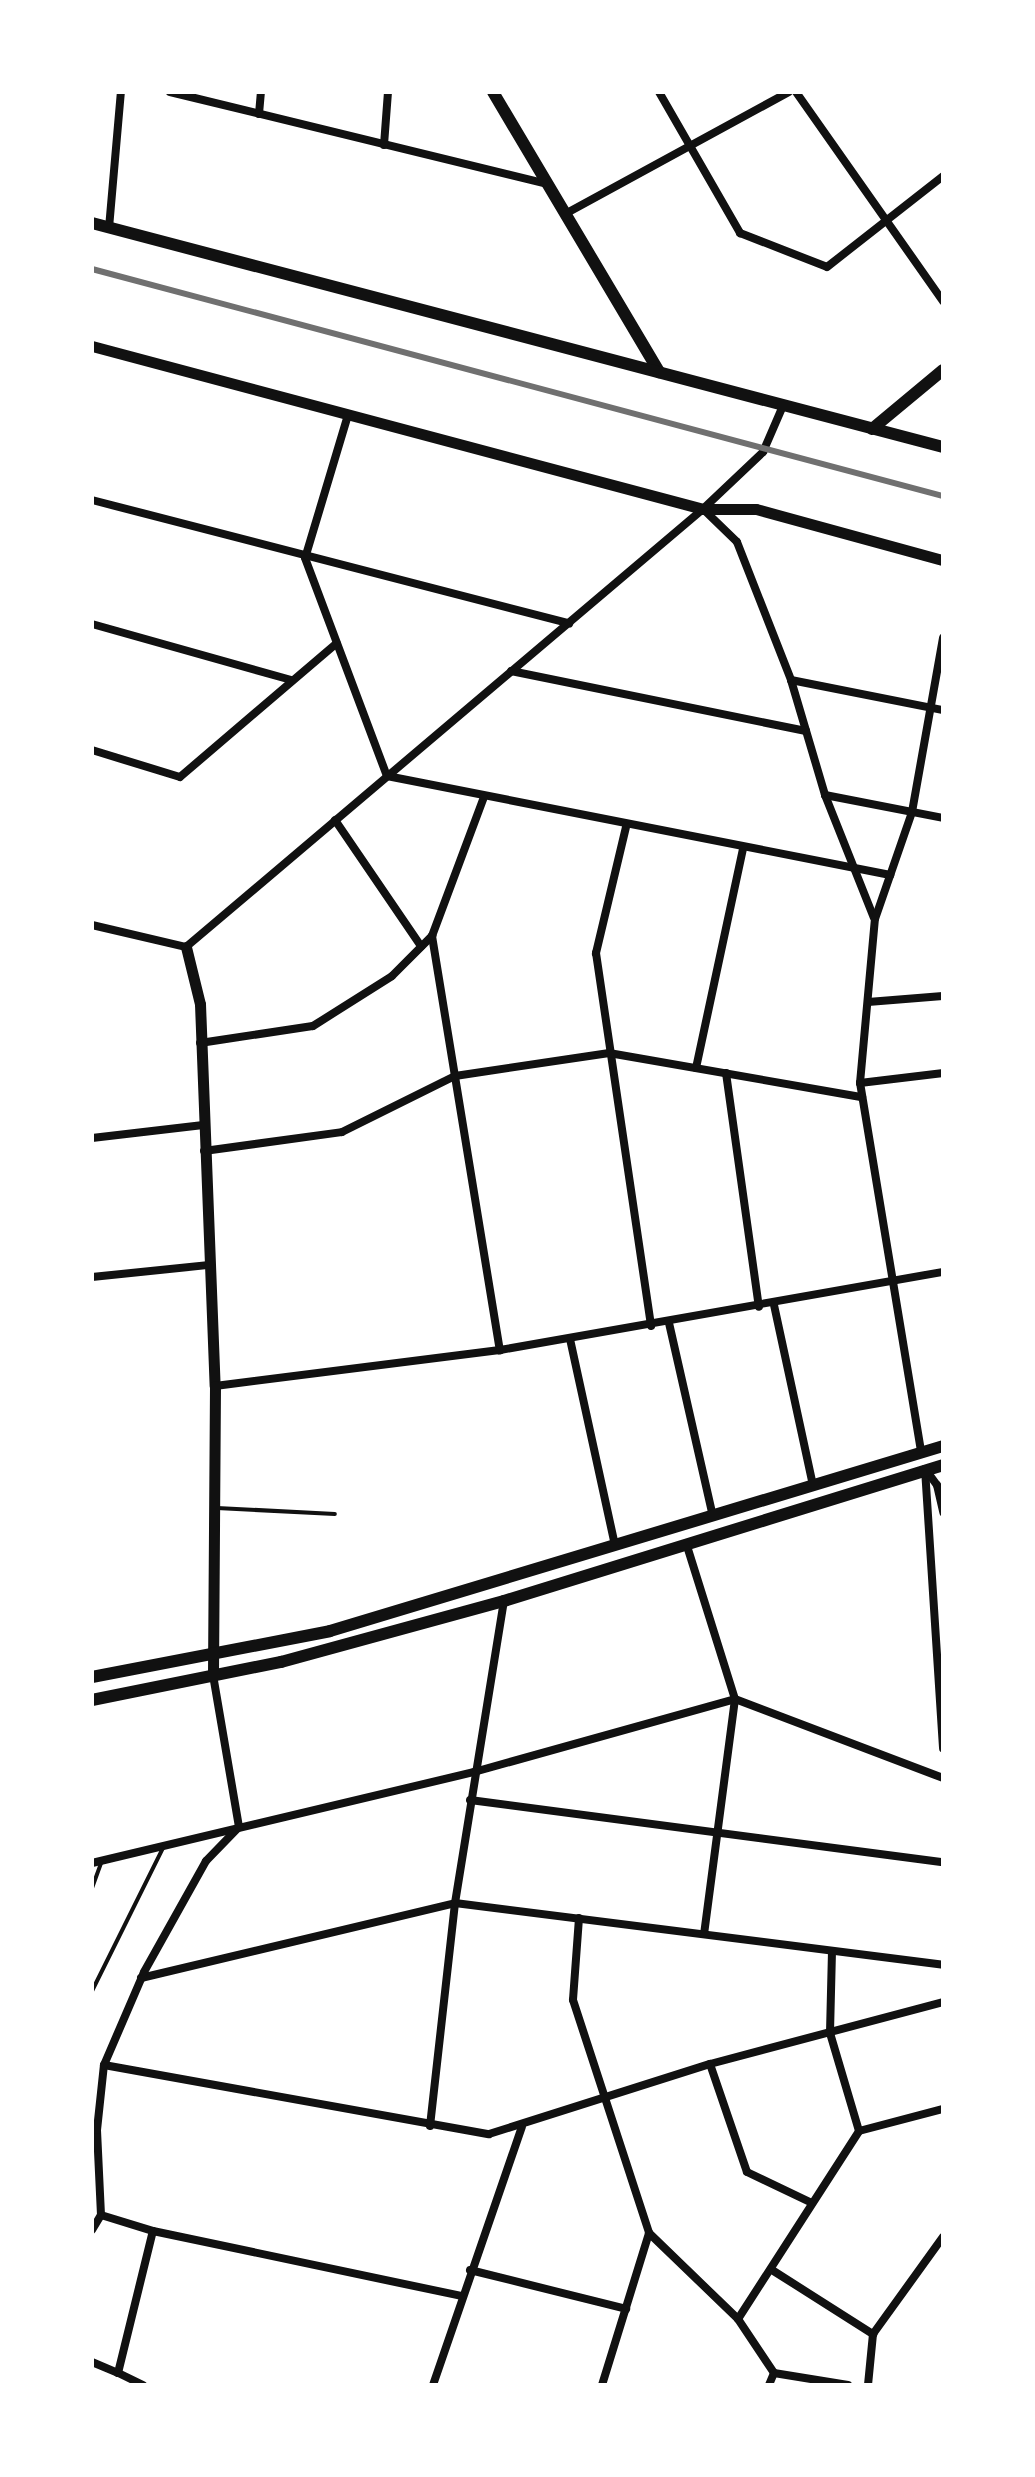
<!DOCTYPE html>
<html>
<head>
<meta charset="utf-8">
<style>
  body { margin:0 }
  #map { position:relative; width:1035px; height:2477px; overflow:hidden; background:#fff; font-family:Rubik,sans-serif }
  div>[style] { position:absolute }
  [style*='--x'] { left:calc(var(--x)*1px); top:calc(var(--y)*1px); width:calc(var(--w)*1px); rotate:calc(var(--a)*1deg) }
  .service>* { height:4px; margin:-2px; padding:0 2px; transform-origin:2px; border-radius:2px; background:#111 }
  .minor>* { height:8px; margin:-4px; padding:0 4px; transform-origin:4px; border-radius:4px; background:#111 }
  .tertiary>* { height:11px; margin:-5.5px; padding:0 5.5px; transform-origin:5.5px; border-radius:5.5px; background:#111 }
  .secondary>* { height:12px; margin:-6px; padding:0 6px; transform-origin:6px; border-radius:6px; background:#111 }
  .rail>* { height:6px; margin:-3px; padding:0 3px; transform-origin:3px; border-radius:3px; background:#707070 }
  span { translate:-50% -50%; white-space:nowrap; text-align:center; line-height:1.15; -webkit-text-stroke:6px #fff; paint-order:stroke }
  .frame { position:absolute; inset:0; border:94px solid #fff; pointer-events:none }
</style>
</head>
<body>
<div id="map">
  <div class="service">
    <div style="--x:217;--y:1508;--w:118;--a:2.9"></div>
    <div style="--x:92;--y:1888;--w:27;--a:-70"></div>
    <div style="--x:92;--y:1991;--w:162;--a:-63.6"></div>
  </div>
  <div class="minor">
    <div style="--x:170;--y:92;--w:388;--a:13.7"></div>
    <div style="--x:659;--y:92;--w:163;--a:60.1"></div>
    <div style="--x:740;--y:233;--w:93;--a:21.3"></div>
    <div style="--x:827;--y:267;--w:147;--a:-38.1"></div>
    <div style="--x:796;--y:92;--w:256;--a:54.9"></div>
    <div style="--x:259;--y:114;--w:22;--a:-85"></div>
    <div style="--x:384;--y:145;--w:53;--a:-85.7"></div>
    <div style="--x:565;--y:214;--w:255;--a:-28.6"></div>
    <div style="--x:109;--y:228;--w:137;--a:-85"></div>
    <div style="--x:348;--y:415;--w:149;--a:106.7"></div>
    <div style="--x:305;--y:558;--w:233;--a:69.4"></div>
    <div style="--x:387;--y:776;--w:513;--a:11.13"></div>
    <div style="--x:92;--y:500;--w:493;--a:14.5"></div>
    <div style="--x:703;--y:509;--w:47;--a:44.1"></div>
    <div style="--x:737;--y:542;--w:148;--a:68.6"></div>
    <div style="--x:791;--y:680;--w:120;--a:73.5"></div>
    <div style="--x:825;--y:795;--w:132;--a:68.3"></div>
    <div style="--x:92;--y:624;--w:207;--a:15.7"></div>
    <div style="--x:511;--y:671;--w:301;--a:11.5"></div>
    <div style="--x:791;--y:680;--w:155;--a:11.2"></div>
    <div style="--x:92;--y:750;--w:92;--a:17.1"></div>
    <div style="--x:180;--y:777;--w:206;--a:-40.5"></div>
    <div style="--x:825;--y:795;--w:120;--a:11"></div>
    <div style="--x:335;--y:820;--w:153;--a:55.7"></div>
    <div style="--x:626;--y:827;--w:130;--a:103.4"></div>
    <div style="--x:596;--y:953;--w:377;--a:81.6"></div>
    <div style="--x:92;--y:925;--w:97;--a:13.2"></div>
    <div style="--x:186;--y:947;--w:678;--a:-40.27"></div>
    <div style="--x:703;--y:509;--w:83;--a:-43.5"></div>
    <div style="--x:763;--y:452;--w:48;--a:-66.6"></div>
    <div style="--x:432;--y:936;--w:420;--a:80.7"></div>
    <div style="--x:868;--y:1002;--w:75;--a:-4.6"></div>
    <div style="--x:200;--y:1043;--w:114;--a:-8.6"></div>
    <div style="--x:313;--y:1026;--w:93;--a:-32.3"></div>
    <div style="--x:392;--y:976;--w:57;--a:-45"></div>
    <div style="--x:432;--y:936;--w:148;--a:-69.5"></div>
    <div style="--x:696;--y:1068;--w:225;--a:-77.9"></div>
    <div style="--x:726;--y:1073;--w:236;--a:82"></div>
    <div style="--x:860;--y:1083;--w:84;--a:-6.9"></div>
    <div style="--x:92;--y:1138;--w:112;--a:-6.7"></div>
    <div style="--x:204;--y:1151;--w:139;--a:-7.8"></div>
    <div style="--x:342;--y:1132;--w:126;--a:-26.4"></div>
    <div style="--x:455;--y:1076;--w:156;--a:-8.5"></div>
    <div style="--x:609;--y:1053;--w:257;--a:9.9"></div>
    <div style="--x:92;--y:1277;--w:118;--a:-5.9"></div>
    <div style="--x:774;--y:1305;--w:184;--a:77.8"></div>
    <div style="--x:669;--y:1323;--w:198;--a:77.2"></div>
    <div style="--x:570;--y:1339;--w:212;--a:77.7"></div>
    <div style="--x:215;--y:1386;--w:287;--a:-7.2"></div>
    <div style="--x:500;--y:1350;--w:450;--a:-10"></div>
    <div style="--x:921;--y:1451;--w:373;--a:-99.4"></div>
    <div style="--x:860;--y:1083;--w:165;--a:-84.8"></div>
    <div style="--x:875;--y:919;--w:113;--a:-70.9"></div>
    <div style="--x:912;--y:812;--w:177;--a:-79.9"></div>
    <div style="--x:925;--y:1469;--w:280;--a:86.3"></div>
    <div style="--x:926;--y:1470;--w:19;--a:54"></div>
    <div style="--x:937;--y:1485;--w:28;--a:77"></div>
    <div style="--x:687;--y:1546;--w:160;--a:72.6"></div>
    <div style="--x:735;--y:1699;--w:236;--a:97.5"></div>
    <div style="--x:470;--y:1800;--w:477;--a:7.5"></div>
    <div style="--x:92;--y:1863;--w:393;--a:-13.4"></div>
    <div style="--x:474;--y:1772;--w:271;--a:-15.6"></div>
    <div style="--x:735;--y:1699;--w:222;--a:20.8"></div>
    <div style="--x:579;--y:1918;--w:82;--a:94.2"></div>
    <div style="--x:573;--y:2000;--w:245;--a:71.9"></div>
    <div style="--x:649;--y:2233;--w:124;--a:44"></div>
    <div style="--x:738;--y:2319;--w:65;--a:56.3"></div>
    <div style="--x:774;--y:2373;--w:13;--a:113"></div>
    <div style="--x:832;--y:1951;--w:82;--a:91.4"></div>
    <div style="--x:830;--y:2033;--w:102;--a:73.5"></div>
    <div style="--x:141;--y:1978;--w:323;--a:-13.4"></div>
    <div style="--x:455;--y:1903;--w:492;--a:7.2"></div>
    <div style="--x:710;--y:2064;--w:114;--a:71.1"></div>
    <div style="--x:747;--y:2172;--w:72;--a:25.5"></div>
    <div style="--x:104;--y:2065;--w:391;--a:10.2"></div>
    <div style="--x:489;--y:2134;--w:232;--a:-17.6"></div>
    <div style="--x:710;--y:2064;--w:241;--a:-14.9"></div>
    <div style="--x:430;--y:2126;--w:224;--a:-83.6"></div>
    <div style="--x:455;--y:1903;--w:306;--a:-80.8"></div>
    <div style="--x:101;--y:2215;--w:54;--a:17.1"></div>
    <div style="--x:153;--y:2231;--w:315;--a:11.9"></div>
    <div style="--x:92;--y:2230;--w:17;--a:-59"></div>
    <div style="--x:101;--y:2215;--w:85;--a:-92.7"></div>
    <div style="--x:97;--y:2130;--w:65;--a:-83.9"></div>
    <div style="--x:104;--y:2065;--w:101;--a:-66.7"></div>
    <div style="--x:144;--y:1972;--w:127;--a:-60.8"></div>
    <div style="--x:206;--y:1861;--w:47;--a:-45.9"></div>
    <div style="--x:239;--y:1827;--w:154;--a:-99.7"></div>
    <div style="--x:470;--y:2270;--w:161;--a:14"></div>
    <div style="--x:772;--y:2270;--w:120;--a:32.4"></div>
    <div style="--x:738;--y:2319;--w:224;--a:-57.2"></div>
    <div style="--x:859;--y:2131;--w:87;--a:-14.7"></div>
    <div style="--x:92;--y:2362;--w:28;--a:23"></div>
    <div style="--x:774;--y:2373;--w:75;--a:9.2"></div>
    <div style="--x:143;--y:2385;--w:28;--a:-154"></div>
    <div style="--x:118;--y:2373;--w:146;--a:-76.2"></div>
    <div style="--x:433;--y:2385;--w:273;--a:-71"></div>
    <div style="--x:602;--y:2385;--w:159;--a:-72.8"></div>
    <div style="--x:868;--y:2385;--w:51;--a:-84.4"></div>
    <div style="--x:873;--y:2334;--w:120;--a:-54.2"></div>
  </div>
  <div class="tertiary">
    <div style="--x:92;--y:346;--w:632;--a:14.94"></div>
    <div style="--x:703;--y:509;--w:53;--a:0"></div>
    <div style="--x:756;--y:509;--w:194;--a:15.3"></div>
    <div style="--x:186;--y:947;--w:59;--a:76.2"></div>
    <div style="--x:200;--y:1004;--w:382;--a:87.8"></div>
    <div style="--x:215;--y:1386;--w:289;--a:90.4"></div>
  </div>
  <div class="secondary">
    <div style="--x:493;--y:92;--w:326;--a:59.3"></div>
    <div style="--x:92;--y:223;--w:880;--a:14.75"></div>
    <div style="--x:872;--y:429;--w:92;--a:-39.7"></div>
    <div style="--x:92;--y:1677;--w:242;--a:-10.9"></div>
    <div style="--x:330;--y:1631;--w:640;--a:-16.79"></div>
    <div style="--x:92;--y:1700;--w:193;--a:-11.4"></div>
    <div style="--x:281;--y:1662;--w:231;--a:-15.3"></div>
    <div style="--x:504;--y:1601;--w:460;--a:-17.2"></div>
  </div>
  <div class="rail">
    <div style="--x:92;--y:269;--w:881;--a:14.94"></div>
  </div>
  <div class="frame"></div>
</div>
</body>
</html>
